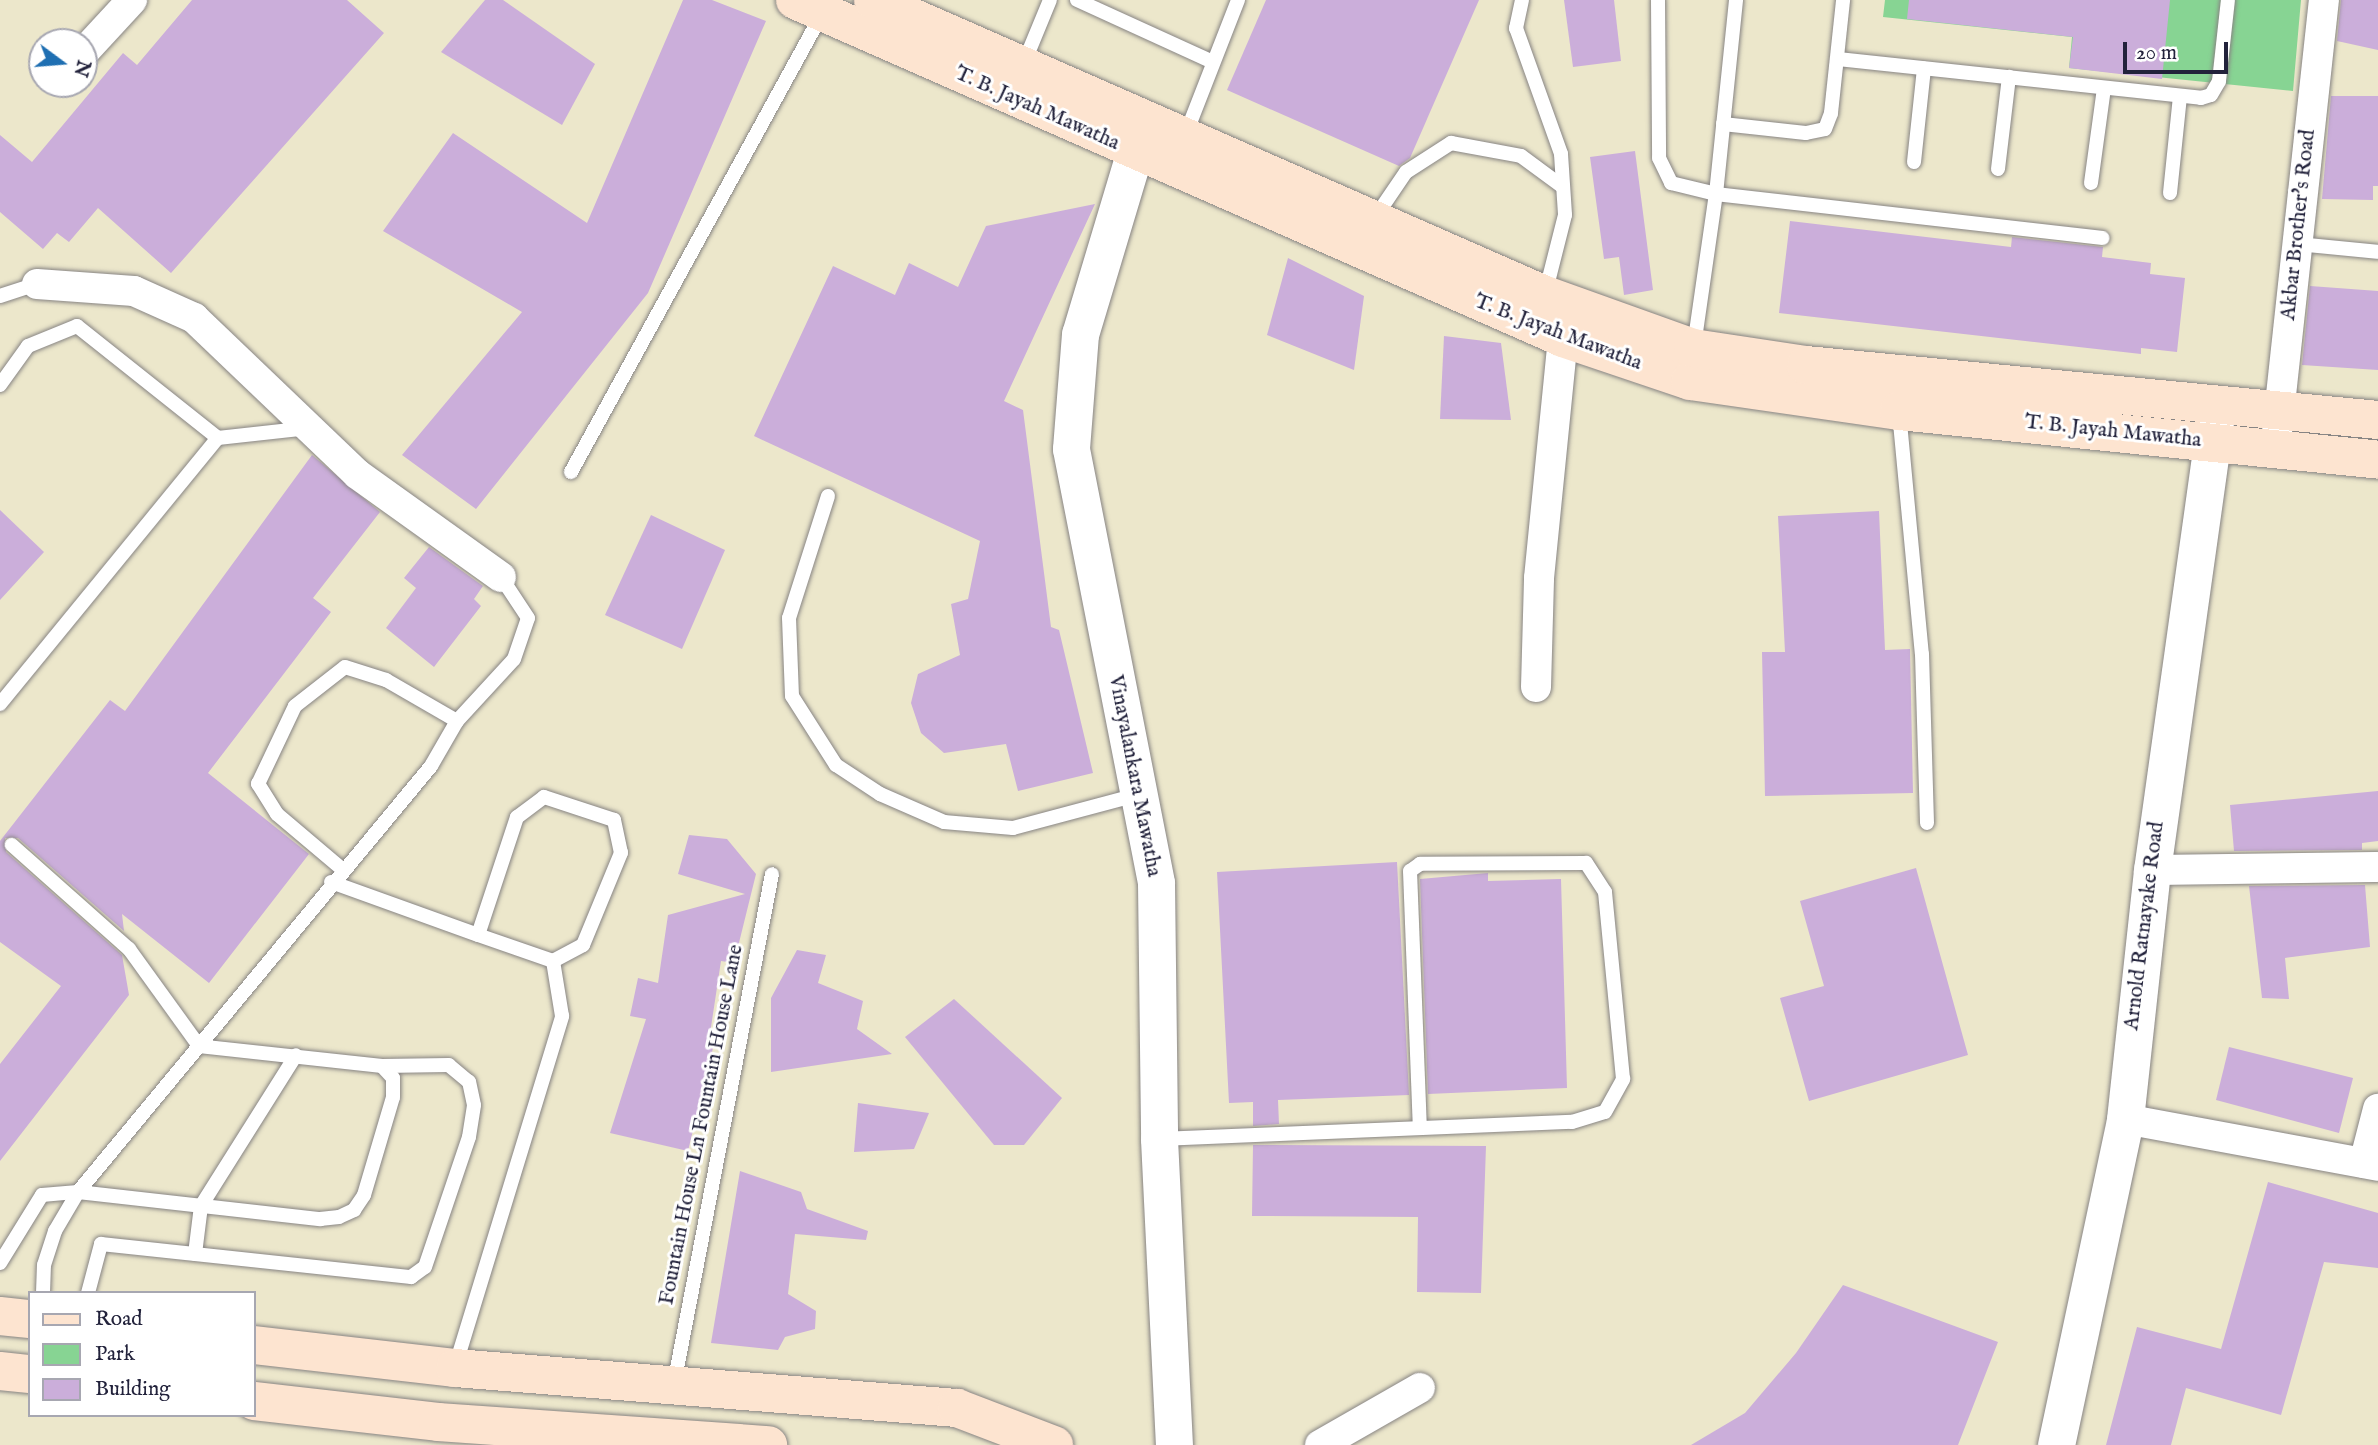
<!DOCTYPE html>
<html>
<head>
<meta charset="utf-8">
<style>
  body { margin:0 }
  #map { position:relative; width:2378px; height:1445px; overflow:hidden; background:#ece7cb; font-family:"IM FELL English",serif }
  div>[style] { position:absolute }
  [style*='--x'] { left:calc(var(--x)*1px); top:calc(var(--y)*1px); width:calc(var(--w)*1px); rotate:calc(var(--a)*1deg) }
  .green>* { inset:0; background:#87d493 }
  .building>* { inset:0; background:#cbaeda }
  .roads { filter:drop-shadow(0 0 2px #878483) drop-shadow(0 0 2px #878483) }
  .service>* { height:14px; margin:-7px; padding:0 7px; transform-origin:7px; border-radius:7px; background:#fff }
  .minor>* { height:30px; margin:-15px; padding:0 15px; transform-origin:15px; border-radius:15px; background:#fff }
  .tertiary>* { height:37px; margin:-18.5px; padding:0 18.5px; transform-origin:18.5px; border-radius:18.5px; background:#fff }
  .secondary>* { height:38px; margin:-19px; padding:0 19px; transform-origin:19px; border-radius:19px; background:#fde4d0 }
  span { translate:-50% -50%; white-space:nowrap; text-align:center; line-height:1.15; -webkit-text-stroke:6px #fff; paint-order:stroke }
  .street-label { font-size:21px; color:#22223b }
  .legend { position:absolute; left:28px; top:1291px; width:228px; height:126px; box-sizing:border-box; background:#fff; border:2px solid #a7a7b1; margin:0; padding:9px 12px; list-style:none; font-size:21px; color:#22223b }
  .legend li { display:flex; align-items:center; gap:14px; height:35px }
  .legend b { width:35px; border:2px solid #a7a7b1 }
  .north { position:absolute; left:28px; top:28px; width:70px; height:70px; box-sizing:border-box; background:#fff; border:2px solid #a7a7b1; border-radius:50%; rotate:106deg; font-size:19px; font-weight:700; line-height:28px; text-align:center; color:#22223b }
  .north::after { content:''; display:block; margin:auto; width:24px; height:32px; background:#1f6fb2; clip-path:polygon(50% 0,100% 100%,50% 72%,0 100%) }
  .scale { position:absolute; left:2123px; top:42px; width:105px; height:32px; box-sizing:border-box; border:4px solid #22223b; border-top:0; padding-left:9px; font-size:21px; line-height:24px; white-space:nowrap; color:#22223b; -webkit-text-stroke:5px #fff; paint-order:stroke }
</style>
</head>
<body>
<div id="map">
  <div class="green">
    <div style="clip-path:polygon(1885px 0,2301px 0,2293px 91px,2069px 68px,2072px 37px,1883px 17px)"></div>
  </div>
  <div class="building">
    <div style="clip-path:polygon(192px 0,347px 0,384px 33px,171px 273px,98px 208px,69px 242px,57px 233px,43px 249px,0 212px,0 135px,32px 162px,123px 53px,137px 65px)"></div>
    <div style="clip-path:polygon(485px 0,503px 0,595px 64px,562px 125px,441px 52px)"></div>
    <div style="clip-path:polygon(683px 0,712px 0,766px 21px,648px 293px,476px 509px,402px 455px,522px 312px,383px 231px,453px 133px,587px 223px)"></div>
    <div style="clip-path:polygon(1266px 0,1479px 0,1410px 158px,1399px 166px,1227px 90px)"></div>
    <div style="clip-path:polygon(1564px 0,1614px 0,1621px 61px,1573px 67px)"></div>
    <div style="clip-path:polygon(1909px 0,2170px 0,2162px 79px,2069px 68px,2073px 37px,1907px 19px)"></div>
    <div style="clip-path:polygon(2341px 0,2378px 0,2378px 50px,2337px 41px)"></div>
    <div style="clip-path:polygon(2331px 96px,2378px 96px,2378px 186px,2373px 186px,2373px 200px,2322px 199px)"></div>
    <div style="clip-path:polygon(1635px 151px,1653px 290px,1624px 295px,1619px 257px,1604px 259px,1590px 157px)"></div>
    <div style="clip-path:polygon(1095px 204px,1004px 401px,1023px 410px,1051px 627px,1059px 630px,1093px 773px,1018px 791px,1006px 744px,944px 753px,921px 733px,911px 703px,918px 674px,960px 655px,951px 604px,968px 599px,980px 541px,754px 436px,833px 266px,895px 295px,909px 263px,958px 287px,986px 226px)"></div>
    <div style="clip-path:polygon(1790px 221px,2011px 247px,2012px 237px,2103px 247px,2102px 257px,2151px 263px,2150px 274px,2185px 278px,2177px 352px,2141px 348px,2141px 354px,1779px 313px)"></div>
    <div style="clip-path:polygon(1288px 258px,1364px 296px,1354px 370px,1267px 335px)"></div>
    <div style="clip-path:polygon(2310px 286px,2378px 291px,2378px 370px,2302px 365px)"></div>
    <div style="clip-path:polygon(1444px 336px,1501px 343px,1511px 420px,1440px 419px)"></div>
    <div style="clip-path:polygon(312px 455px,380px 512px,313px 598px,331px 612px,208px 773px,309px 854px,209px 983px,122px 914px,124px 931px,18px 838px,5px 838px,6px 852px,122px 955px,129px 995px,0 1161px,0 1064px,61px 986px,0 942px,0 841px,110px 700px,125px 711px)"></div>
    <div style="clip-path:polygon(0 510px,44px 552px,0 600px)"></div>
    <div style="clip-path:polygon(1879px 511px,1885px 650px,1910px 649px,1913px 793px,1765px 796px,1762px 652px,1785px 652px,1778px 516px)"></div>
    <div style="clip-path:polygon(651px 515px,725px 550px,682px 649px,605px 615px)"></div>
    <div style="clip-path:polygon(429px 547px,483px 586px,474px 599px,481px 606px,434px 667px,386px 628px,416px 588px,404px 578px)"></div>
    <div style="clip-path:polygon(2378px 791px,2378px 841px,2362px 843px,2362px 850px,2234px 851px,2230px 805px)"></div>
    <div style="clip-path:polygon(689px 835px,727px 839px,756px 874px,734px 963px,721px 961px,708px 1047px,713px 1048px,688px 1151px,610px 1133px,646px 1019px,630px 1016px,638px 978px,658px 983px,668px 915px,745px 894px,678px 874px)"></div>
    <div style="clip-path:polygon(1397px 862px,1409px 1095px,1278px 1100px,1279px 1124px,1253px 1126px,1253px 1102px,1229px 1103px,1217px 872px)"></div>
    <div style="clip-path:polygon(1916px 868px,1968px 1055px,1809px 1101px,1780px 998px,1824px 986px,1800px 901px)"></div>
    <div style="clip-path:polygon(1488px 873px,1488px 881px,1561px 879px,1567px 1088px,1428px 1094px,1420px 879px)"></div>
    <div style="clip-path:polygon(2365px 885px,2370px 947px,2285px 958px,2289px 999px,2262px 998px,2249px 886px)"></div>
    <div style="clip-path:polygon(797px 950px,826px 955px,818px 983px,863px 1001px,857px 1029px,892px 1054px,771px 1072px,771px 998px)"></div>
    <div style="clip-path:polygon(954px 999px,1062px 1098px,1024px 1145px,994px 1145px,905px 1037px)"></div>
    <div style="clip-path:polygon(2229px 1047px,2353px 1078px,2339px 1133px,2216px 1100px)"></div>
    <div style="clip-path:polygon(858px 1103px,929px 1113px,914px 1149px,854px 1152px)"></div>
    <div style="clip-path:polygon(1253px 1145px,1486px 1146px,1481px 1293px,1417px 1292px,1418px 1217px,1252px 1216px)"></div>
    <div style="clip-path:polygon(740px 1171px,801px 1192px,807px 1209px,868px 1231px,866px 1240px,795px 1234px,788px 1294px,816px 1311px,815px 1329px,785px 1337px,778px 1350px,711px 1343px)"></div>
    <div style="clip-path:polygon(2268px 1182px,2378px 1213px,2378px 1268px,2324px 1262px,2281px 1415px,2186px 1388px,2171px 1445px,2106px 1445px,2137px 1327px,2221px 1349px)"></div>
    <div style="clip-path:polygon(1843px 1285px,1998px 1342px,1958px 1445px,1691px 1445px,1745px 1413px,1796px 1353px)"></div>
  </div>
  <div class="roads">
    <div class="service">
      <div style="--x:1077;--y:0;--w:149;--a:24.5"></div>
      <div style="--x:1522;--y:0;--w:29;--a:102"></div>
      <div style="--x:1516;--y:28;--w:134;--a:70.3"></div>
      <div style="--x:1561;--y:154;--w:61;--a:86.2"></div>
      <div style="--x:1565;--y:215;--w:81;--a:104.2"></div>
      <div style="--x:1658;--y:0;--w:158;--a:89.6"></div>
      <div style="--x:1659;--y:158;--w:28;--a:64"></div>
      <div style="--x:1671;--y:183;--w:46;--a:13.7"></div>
      <div style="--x:1716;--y:194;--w:389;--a:6.5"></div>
      <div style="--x:1838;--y:59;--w:365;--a:6.1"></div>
      <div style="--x:2201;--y:98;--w:10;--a:-17"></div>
      <div style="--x:2211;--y:95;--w:16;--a:-60"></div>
      <div style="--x:2219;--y:81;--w:81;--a:-83.7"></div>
      <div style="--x:1024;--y:63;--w:68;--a:-67.6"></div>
      <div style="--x:1723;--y:124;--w:83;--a:6.2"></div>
      <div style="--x:1806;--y:133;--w:19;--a:-12"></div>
      <div style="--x:1825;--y:129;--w:17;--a:-69"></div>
      <div style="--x:1831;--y:113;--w:114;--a:-83.9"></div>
      <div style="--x:1185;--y:136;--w:146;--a:-68.7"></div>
      <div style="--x:1914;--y:162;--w:94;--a:-83.9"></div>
      <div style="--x:1998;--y:169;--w:93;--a:-83.2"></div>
      <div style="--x:2091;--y:183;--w:96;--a:-82.2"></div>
      <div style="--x:2170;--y:193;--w:97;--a:-84.1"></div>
      <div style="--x:1374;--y:219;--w:57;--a:-55.8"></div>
      <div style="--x:1406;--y:172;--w:54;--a:-32.8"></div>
      <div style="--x:1451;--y:143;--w:71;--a:10.5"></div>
      <div style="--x:1521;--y:156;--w:52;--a:36.4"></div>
      <div style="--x:2297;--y:244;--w:81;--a:5.6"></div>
      <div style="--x:0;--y:296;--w:39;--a:-18"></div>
      <div style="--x:1694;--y:346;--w:154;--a:-81.8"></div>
      <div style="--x:1716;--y:194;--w:195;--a:-84.1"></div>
      <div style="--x:0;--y:385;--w:48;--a:-54.3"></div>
      <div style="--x:28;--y:346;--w:53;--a:-22.2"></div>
      <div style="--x:77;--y:326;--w:180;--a:38.5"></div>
      <div style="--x:218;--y:438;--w:91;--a:-6.3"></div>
      <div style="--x:1899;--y:412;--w:243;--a:84.6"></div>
      <div style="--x:1922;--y:654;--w:169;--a:88.3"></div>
      <div style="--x:571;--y:472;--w:522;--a:-61.28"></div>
      <div style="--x:828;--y:496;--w:128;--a:107.7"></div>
      <div style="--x:789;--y:618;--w:78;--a:87.8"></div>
      <div style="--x:792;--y:696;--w:82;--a:57.5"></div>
      <div style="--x:836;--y:765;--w:53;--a:33.4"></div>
      <div style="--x:880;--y:794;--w:70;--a:23.6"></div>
      <div style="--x:944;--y:822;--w:69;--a:5"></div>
      <div style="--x:1013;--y:828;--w:128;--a:-14.9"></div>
      <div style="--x:0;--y:704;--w:344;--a:-50.7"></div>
      <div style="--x:342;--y:869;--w:85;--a:-139.8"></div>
      <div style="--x:277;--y:814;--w:36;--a:-122"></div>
      <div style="--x:258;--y:784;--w:86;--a:-64.6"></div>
      <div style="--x:295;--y:706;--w:63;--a:-38"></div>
      <div style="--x:345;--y:667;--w:43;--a:17.6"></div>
      <div style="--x:386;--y:680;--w:82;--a:30"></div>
      <div style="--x:331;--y:882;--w:156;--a:19.8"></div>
      <div style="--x:478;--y:935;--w:79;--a:19.1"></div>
      <div style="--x:553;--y:961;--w:34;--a:-28"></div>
      <div style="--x:583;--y:945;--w:100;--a:-67.6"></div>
      <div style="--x:621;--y:853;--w:34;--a:-102"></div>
      <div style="--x:614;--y:820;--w:74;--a:-161.8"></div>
      <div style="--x:544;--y:797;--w:34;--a:143"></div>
      <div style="--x:517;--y:817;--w:124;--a:108.3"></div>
      <div style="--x:1160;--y:1139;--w:412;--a:-2.4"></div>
      <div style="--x:1572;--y:1122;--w:34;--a:-17"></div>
      <div style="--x:1605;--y:1112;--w:38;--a:-61"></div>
      <div style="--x:1623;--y:1079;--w:188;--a:-95.5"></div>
      <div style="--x:1605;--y:892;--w:35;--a:-123"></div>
      <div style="--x:1586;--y:863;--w:166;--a:179.7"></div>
      <div style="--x:1420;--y:864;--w:12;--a:145"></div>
      <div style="--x:1410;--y:871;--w:257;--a:87.8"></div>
      <div style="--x:195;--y:1254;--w:48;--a:-82.9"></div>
      <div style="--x:201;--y:1206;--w:178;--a:-57.8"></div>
      <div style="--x:0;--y:1263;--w:80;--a:-58.3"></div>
      <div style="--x:42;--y:1195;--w:36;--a:-5"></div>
      <div style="--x:78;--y:1192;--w:244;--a:6.4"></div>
      <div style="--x:320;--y:1219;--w:19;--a:-6"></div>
      <div style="--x:339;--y:1217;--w:17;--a:-25"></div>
      <div style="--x:354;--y:1210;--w:18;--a:-56"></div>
      <div style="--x:364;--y:1195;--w:102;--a:-73.5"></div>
      <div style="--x:393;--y:1097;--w:19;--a:-90"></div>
      <div style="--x:393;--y:1078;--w:16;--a:-133"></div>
      <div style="--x:382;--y:1066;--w:184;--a:-173.8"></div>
      <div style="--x:199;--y:1046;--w:120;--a:-125.8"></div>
      <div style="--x:129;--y:949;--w:157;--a:-138.4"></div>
      <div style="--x:43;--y:1293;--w:28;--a:-88"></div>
      <div style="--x:44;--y:1265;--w:36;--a:-72"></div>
      <div style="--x:55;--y:1231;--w:45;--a:-59.5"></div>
      <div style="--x:78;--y:1192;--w:553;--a:-50.35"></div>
      <div style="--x:431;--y:766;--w:52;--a:-60"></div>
      <div style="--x:457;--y:721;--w:84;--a:-47.4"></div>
      <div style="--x:514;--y:659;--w:43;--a:-71.1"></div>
      <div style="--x:528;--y:618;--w:49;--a:-123.4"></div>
      <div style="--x:88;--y:1293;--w:51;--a:-75.1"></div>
      <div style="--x:101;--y:1244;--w:312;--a:6.1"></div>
      <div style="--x:411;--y:1277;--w:17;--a:-36"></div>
      <div style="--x:425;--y:1267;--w:137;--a:-71.3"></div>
      <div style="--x:469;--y:1137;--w:32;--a:-81"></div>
      <div style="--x:474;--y:1105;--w:24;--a:-102"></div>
      <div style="--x:469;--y:1082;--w:26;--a:-140"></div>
      <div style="--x:449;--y:1065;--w:67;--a:179.1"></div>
      <div style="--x:455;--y:1367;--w:367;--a:-73"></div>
      <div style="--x:562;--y:1016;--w:56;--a:-99.3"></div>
      <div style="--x:674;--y:1384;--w:519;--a:-79.12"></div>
    </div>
    <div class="minor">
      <div style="--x:84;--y:52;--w:71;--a:-47.3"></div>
      <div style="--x:37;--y:284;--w:97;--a:4.1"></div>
      <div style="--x:134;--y:291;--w:66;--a:24.2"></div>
      <div style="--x:194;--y:318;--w:226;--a:43.7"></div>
      <div style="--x:357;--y:474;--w:177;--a:35.6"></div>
      <div style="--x:2277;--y:432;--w:435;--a:-83.8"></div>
      <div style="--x:1536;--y:687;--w:109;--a:-88.4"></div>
      <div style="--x:1539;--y:578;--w:241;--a:-84.3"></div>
      <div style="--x:2152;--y:870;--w:226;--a:-0.8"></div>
      <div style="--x:2125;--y:1119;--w:257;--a:10.5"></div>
      <div style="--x:2364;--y:1163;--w:56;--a:-75.5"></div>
      <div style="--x:1320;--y:1445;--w:115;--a:-29.7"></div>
    </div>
    <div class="tertiary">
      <div style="--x:1144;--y:121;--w:222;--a:106.7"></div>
      <div style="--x:1080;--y:334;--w:115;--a:94.5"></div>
      <div style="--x:1071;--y:449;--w:442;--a:78.9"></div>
      <div style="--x:1156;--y:883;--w:256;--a:89.3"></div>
      <div style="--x:1159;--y:1139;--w:306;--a:87.2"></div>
      <div style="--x:2056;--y:1445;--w:333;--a:-78"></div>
      <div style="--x:2125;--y:1119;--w:250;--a:-83.8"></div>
      <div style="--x:2152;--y:870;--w:461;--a:-82"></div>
    </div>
    <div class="secondary">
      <div style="--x:795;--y:0;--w:839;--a:23.75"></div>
      <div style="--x:1563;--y:338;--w:134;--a:18.7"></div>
      <div style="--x:1690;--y:381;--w:211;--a:8.2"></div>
      <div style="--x:1899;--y:411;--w:481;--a:5.8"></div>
      <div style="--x:873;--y:0;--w:734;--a:23.7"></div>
      <div style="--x:1545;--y:295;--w:157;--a:19.7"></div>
      <div style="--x:1693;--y:348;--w:114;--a:8.6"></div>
      <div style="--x:1806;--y:365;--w:575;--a:5.49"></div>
      <div style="--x:0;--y:1316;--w:30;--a:6"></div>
      <div style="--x:254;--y:1345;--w:202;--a:6.5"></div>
      <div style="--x:455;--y:1368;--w:504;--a:4.56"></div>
      <div style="--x:957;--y:1408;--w:104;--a:20.9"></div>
      <div style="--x:0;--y:1371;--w:30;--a:6"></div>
      <div style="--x:254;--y:1401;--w:185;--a:6.5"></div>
      <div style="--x:438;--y:1422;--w:331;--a:4"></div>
    </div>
  </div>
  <div class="street-label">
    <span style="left:1037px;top:109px;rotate:24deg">T. B. Jayah Mawatha</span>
    <span style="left:2299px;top:225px;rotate:-84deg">Akbar Brother's Road</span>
    <span style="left:1558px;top:333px;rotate:21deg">T. B. Jayah Mawatha</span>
    <span style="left:2113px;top:432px;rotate:6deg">T. B. Jayah Mawatha</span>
    <span style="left:1134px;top:776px;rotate:79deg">Vinayalankara Mawatha</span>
    <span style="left:2145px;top:926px;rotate:-83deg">Arnold Ratnayake Road</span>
    <span style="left:702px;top:1125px;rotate:-79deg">Fountain House Ln Fountain House Lane</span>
  </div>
  <ul class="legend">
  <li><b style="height:9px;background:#fde4d0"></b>Road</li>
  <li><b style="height:19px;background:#87d493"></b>Park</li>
  <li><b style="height:19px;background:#cbaeda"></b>Building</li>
  </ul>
  <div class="north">N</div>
  <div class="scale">20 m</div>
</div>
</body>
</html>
